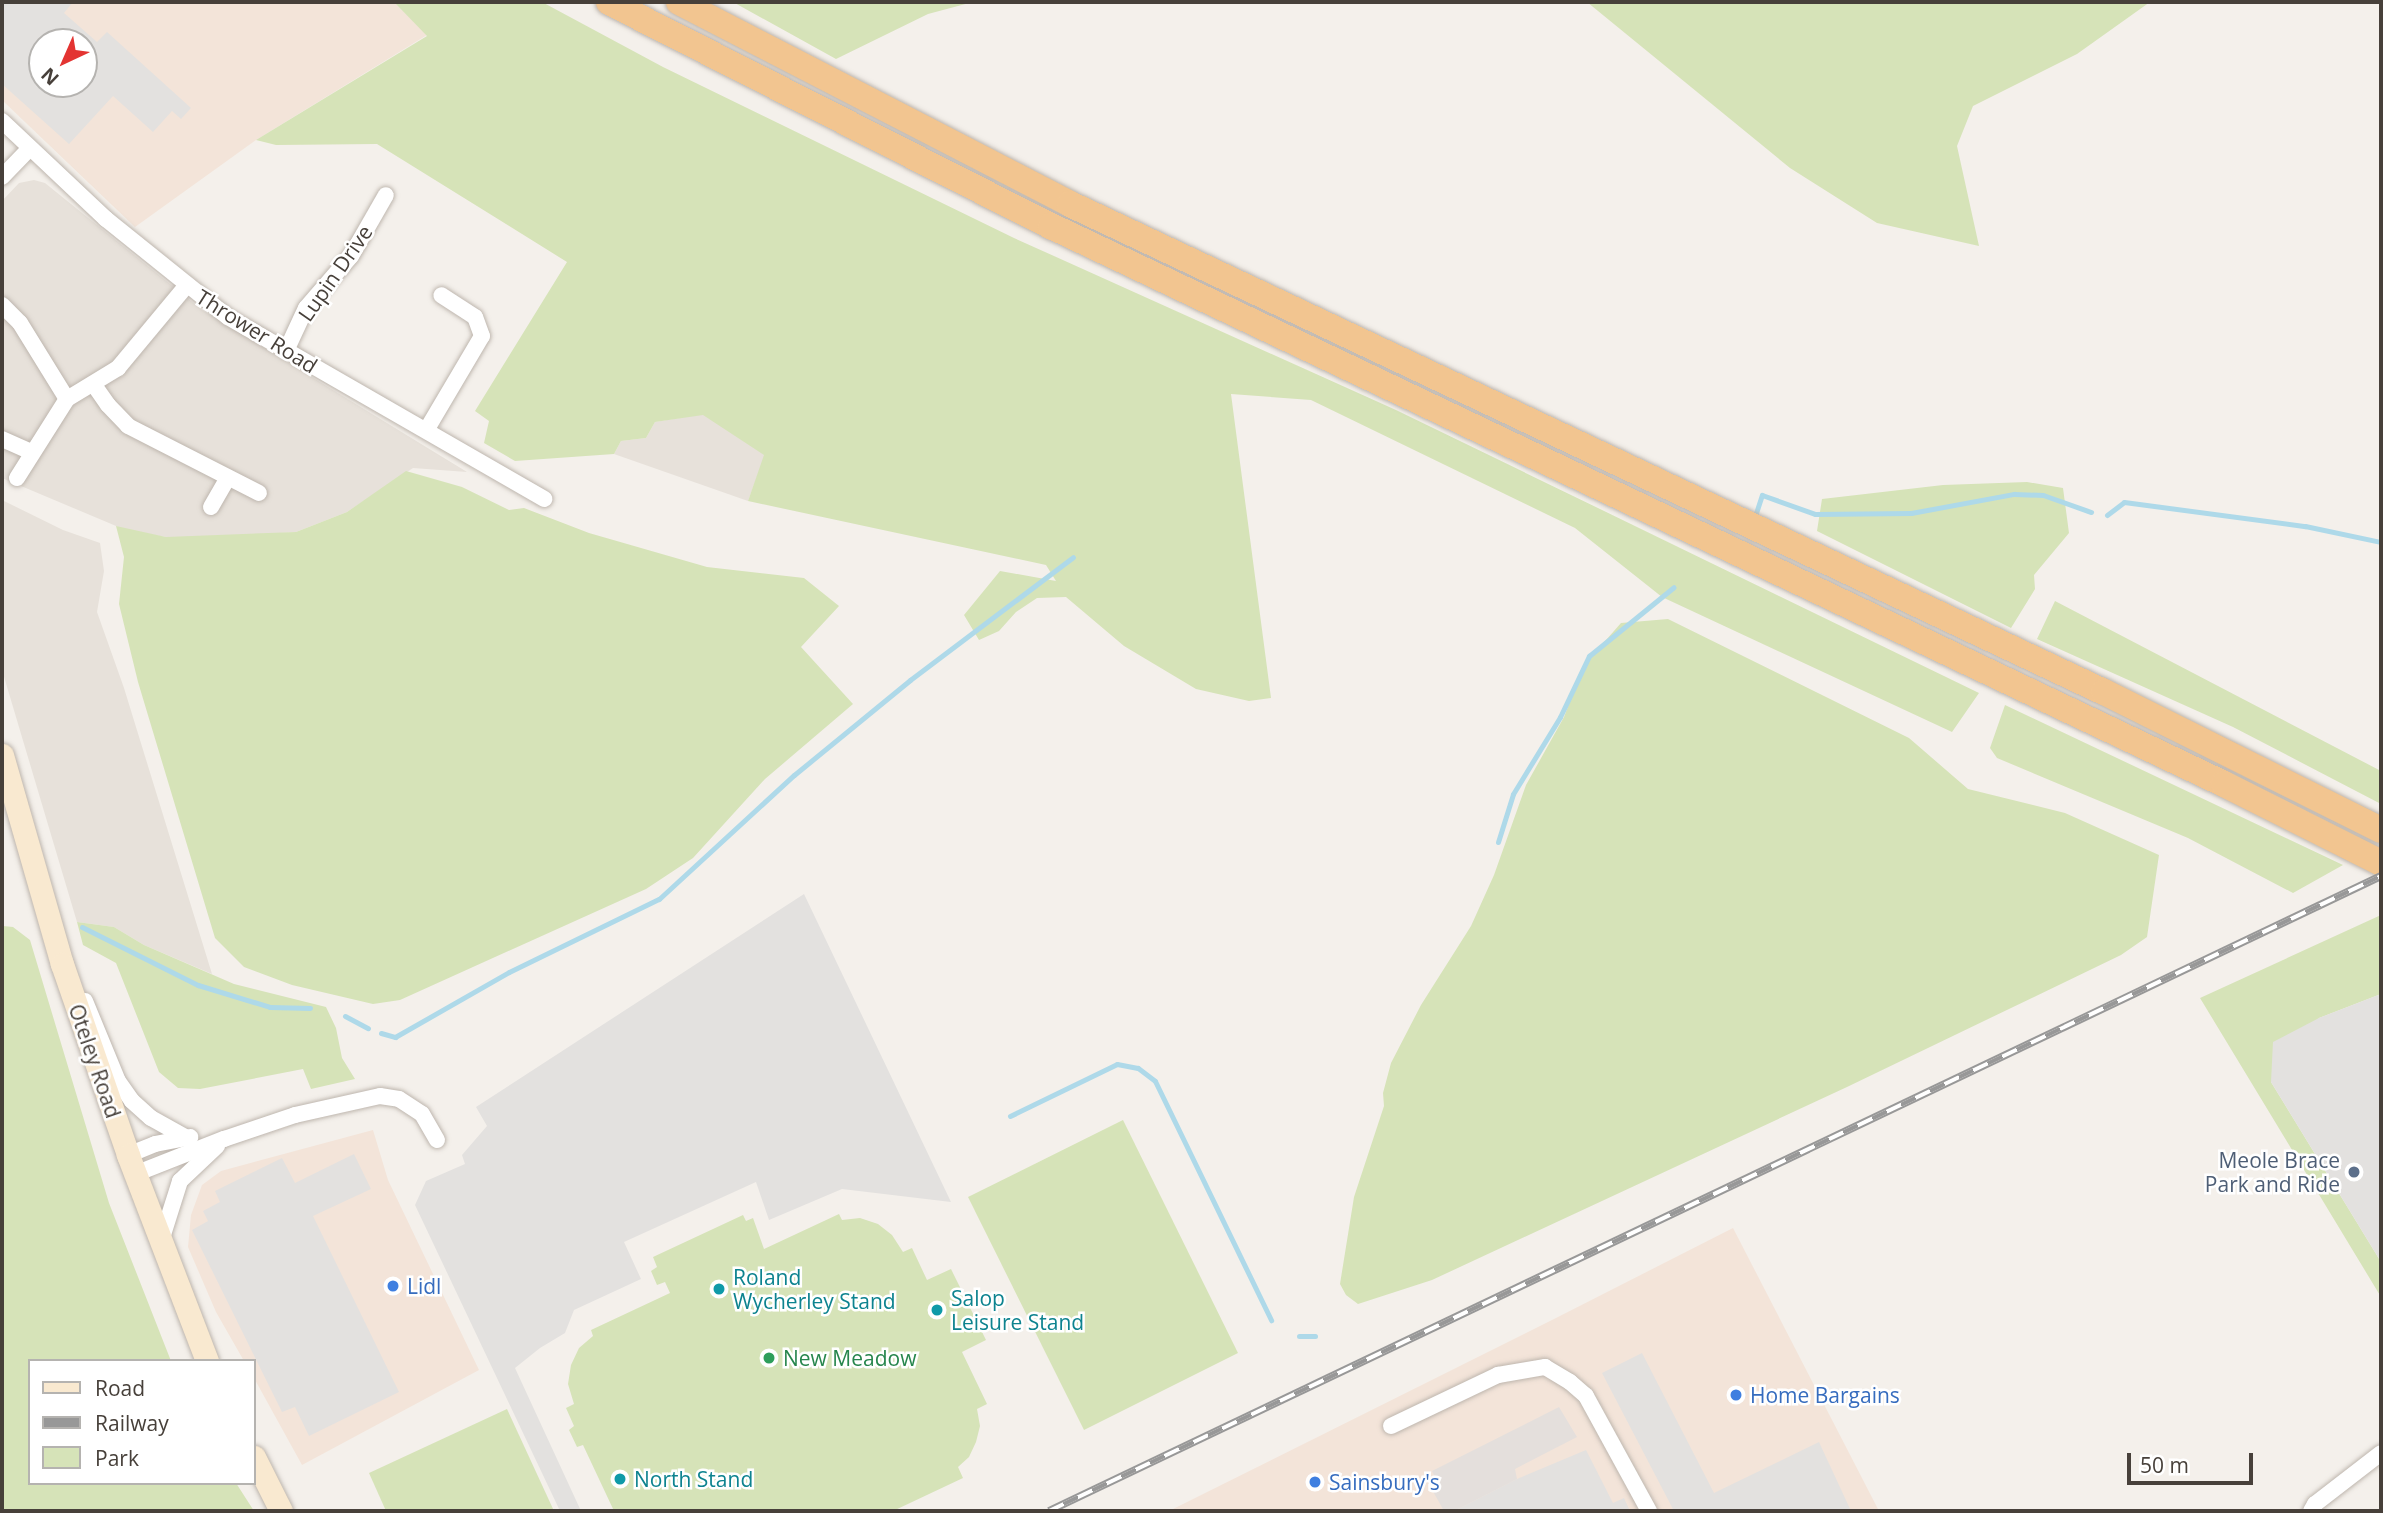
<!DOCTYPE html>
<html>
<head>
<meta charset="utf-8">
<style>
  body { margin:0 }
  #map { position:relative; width:2383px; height:1513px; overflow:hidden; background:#f4f0eb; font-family:"Open Sans",sans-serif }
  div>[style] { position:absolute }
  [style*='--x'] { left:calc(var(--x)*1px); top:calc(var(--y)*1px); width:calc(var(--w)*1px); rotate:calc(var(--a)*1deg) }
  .residential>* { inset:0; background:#e7e1da }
  .commercial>* { inset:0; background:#f3e4d9 }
  .industrial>* { inset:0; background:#e4dfdc }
  .green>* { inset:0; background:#d6e3b8 }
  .parking>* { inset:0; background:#e3e1df }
  .stream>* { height:5px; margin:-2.5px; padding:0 2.5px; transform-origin:2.5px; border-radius:2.5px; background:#aed9e9 }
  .roads { filter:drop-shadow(0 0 2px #beb6ae) drop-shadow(0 0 2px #beb6ae) }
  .minor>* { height:16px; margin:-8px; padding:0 8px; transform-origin:8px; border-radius:8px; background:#fff }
  .secondary>* { height:23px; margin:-11.5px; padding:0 11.5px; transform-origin:11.5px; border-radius:11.5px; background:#f9e9d0 }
  .trunk>* { height:26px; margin:-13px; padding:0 13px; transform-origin:13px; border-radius:13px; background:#f2c590 }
  .rail>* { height:8px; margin-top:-4px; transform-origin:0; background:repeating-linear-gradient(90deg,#fff 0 16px,#989898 0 32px); box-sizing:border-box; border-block:2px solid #989898 }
  .dots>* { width:19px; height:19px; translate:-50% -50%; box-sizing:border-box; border:4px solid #fff; border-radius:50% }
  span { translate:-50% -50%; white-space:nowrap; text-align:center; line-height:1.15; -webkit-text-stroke:5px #fff; paint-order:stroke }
  .street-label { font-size:21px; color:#47403a }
  .service-label { font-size:21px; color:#4e5e75 }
  .right { translate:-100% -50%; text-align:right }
  .culture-label { font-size:21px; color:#0d838f }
  .left { translate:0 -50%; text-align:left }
  .shop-label { font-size:21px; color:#366cbe }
  .leisure-label { font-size:21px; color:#27864d }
  .frame { position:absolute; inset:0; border:4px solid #47403a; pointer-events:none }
  .legend { position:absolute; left:28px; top:1359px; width:228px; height:126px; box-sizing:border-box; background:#fff; border:2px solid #b5b3b0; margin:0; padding:9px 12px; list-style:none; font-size:21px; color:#47403a }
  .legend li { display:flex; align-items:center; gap:14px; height:35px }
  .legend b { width:35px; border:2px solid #b5b3b0 }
  .north { position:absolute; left:28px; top:28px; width:70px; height:70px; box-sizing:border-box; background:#fff; border:2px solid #b5b3b0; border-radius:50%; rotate:224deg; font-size:19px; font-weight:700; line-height:28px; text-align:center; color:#47403a }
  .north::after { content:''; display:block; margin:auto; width:24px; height:32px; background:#e33432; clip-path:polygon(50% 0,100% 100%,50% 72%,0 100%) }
  .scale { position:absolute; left:2127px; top:1453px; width:126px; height:32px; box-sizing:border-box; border:4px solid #47403a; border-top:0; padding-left:9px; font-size:21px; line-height:24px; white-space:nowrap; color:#47403a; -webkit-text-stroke:5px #fff; paint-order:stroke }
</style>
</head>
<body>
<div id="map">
  <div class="residential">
    <div style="clip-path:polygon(34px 180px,45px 183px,202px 310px,467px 472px,413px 468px,347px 512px,296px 532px,213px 537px,166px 537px,128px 531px,2px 478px,2px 201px,19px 183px)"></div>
    <div style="clip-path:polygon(703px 414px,765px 455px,748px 501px,614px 454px,621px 441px,646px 438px,655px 422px)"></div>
    <div style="clip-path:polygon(2px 500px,63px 530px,100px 543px,104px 571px,97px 612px,124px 688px,212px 974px,144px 945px,114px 927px,77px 922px,2px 670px)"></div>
  </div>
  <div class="commercial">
    <div style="clip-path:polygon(evenodd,2px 2px,394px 2px,427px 35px,256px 140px,135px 227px,2px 100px,2px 2px,42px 42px,84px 42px,84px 84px,42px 84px,42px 42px)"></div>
    <div style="clip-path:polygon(373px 1130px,388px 1180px,479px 1370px,302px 1465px,254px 1378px,254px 1361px,244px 1361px,216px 1312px,188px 1247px,191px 1215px,202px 1185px,221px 1171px)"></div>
    <div style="clip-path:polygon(1733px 1228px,1879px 1511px,1169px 1511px,1556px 1318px)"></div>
  </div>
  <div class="industrial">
    <div style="clip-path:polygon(1559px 1407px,1577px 1437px,1515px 1469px,1517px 1479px,1454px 1511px,1444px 1511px,1430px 1486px,1437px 1481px,1432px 1471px)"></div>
  </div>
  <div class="green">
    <div style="clip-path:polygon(394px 2px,542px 2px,663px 67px,1014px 238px,1396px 410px,1979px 693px,1952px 732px,1662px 597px,1575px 528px,1311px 400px,1231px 394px,1271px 698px,1249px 701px,1196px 689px,1124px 646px,1066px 597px,1037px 598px,1016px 612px,999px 631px,979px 640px,964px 615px,1000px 571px,1056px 581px,1046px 565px,748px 501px,764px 455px,703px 415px,655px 422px,646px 438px,621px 441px,614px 454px,515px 461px,484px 443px,489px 421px,475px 411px,567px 262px,377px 144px,276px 145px,256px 140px,427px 36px)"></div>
    <div style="clip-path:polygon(733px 2px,973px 2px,928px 14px,836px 59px)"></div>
    <div style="clip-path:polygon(1587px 2px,2150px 2px,2077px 54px,1973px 106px,1957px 146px,1979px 246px,1877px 223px,1790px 168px)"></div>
    <div style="clip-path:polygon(406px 471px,462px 487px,509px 510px,524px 508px,589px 533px,707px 567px,804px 578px,839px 606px,801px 647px,853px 704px,765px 779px,693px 858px,646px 889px,400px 1000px,373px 1004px,292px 985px,244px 967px,215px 938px,138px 682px,119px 604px,124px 557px,116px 526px,166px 537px,296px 532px,347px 512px)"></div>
    <div style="clip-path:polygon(2027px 482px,2063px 488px,2069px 533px,2034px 575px,2035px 589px,2011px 628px,1817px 531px,1822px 499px,1943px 485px)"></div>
    <div style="clip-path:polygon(2055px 601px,2381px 771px,2381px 804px,2233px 727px,2037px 639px)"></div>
    <div style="clip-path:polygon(1668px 619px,1909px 738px,1968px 789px,2065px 813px,2159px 855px,2147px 937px,2121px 955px,1847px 1087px,1432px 1280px,1358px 1304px,1346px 1295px,1340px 1284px,1354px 1197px,1384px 1106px,1383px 1093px,1391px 1063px,1421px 1005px,1471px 926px,1494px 875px,1526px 785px,1564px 717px,1584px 665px,1621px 623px)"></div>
    <div style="clip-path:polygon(2005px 705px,2343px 865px,2293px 893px,2188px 838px,1997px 758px,1990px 748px)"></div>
    <div style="clip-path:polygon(2381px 915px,2381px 994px,2319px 1018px,2271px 1082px,2381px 1262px,2381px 1297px,2200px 998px)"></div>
    <div style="clip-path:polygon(77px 922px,114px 927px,144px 945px,234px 984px,326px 1007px,336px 1028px,342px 1058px,355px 1079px,311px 1089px,303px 1069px,200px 1089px,178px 1088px,159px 1072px,116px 963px,83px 945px)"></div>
    <div style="clip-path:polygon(3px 926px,13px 927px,30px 940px,109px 1203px,171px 1361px,30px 1361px,30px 1483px,236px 1483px,254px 1511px,2px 1511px)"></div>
    <div style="clip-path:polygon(1123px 1120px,1238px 1353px,1084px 1430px,968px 1197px)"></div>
    <div style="clip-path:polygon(839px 1214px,842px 1220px,860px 1218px,878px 1224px,892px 1235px,903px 1252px,912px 1248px,927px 1280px,951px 1269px,986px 1340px,962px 1352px,987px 1404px,977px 1409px,980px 1426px,976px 1442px,969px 1457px,958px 1467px,963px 1478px,893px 1511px,614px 1511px,583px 1445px,577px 1447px,569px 1430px,574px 1426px,566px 1408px,574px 1404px,568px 1384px,571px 1365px,579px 1348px,593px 1336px,591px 1330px,670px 1293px,665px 1282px,657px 1285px,651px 1271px,657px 1267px,653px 1257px,743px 1215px,746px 1221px,753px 1218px,764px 1249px)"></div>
    <div style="clip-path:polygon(507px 1409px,554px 1511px,386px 1511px,369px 1473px)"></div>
  </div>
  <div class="parking">
    <div style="clip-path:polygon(evenodd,2px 2px,73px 2px,64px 13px,97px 42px,107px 32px,191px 108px,181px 119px,172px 111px,153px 132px,113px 96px,69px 144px,2px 84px,2px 2px,42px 42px,84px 42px,84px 84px,42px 84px,42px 42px)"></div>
    <div style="clip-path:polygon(804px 894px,951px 1202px,842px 1189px,769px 1220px,756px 1182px,624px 1242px,641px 1279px,574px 1310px,565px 1333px,540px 1348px,515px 1368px,581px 1511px,560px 1511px,415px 1205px,426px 1181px,465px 1164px,462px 1155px,487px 1126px,476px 1107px)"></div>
    <div style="clip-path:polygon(2381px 994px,2381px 1262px,2271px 1082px,2273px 1042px,2319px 1018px)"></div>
    <div style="clip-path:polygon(354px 1154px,371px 1189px,313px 1216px,399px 1392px,309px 1436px,295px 1407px,282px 1412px,192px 1230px,208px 1221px,203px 1211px,220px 1202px,215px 1191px,282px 1158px,295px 1183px)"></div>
    <div style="clip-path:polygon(1642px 1353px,1714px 1493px,1819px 1442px,1851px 1511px,1674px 1511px,1602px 1373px)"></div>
    <div style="clip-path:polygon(1586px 1450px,1613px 1503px,1624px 1498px,1630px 1511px,1454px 1511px,1517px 1479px)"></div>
  </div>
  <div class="stream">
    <div style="--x:1756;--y:513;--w:19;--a:-72"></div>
    <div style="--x:1762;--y:495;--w:56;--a:19.7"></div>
    <div style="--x:1815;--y:514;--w:96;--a:-0.6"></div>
    <div style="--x:1911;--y:513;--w:105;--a:-10.5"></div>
    <div style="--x:2014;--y:494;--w:29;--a:2"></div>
    <div style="--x:2043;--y:495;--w:51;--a:19.5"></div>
    <div style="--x:2107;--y:515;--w:21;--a:-37"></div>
    <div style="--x:2124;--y:502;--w:183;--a:7.6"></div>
    <div style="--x:2305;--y:526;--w:78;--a:11.9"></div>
    <div style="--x:1498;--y:842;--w:50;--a:-72.6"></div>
    <div style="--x:1513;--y:794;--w:90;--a:-58.6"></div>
    <div style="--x:1560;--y:717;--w:68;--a:-64.6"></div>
    <div style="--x:1589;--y:656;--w:109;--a:-39.1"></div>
    <div style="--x:82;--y:927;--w:130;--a:26.6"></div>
    <div style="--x:198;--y:985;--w:75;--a:17"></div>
    <div style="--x:270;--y:1007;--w:40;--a:1.4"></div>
    <div style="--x:345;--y:1016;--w:26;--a:28"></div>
    <div style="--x:381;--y:1033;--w:15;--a:16"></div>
    <div style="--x:395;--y:1037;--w:131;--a:-29.7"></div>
    <div style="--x:509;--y:972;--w:167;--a:-26"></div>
    <div style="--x:659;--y:899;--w:183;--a:-42.6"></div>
    <div style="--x:794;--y:775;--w:150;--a:-39.3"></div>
    <div style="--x:910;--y:680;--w:204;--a:-37"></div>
    <div style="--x:1010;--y:1116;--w:119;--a:-25.9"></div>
    <div style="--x:1117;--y:1064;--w:21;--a:11"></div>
    <div style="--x:1138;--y:1068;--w:21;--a:37"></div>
    <div style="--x:1155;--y:1081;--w:266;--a:64.1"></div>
    <div style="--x:1299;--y:1336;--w:16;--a:0"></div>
  </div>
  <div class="roads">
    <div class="minor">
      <div style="--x:2;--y:121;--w:143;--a:43.3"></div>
      <div style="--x:106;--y:219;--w:156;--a:38.8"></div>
      <div style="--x:228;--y:317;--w:365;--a:29.9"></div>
      <div style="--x:2;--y:177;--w:40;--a:-46"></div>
      <div style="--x:2;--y:305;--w:25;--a:45"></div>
      <div style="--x:20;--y:323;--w:89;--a:58.3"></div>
      <div style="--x:286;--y:351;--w:47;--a:-65.1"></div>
      <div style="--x:306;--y:308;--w:69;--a:-49.1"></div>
      <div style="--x:351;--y:256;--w:70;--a:-60.2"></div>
      <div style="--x:94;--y:385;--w:24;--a:55"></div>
      <div style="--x:108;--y:405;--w:29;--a:46"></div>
      <div style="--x:128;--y:426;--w:147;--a:27.1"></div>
      <div style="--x:427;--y:429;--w:108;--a:-59.4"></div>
      <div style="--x:482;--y:336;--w:20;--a:-110"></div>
      <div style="--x:475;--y:317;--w:40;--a:-147.1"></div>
      <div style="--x:2;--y:439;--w:32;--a:24"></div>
      <div style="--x:17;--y:478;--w:93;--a:-57.7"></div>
      <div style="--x:67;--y:399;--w:60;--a:-31.3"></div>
      <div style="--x:118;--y:368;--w:107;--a:-50.3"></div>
      <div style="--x:211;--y:507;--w:34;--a:-60"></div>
      <div style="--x:85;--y:1001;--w:87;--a:67.6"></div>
      <div style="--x:118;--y:1081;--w:24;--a:55"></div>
      <div style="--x:132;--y:1101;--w:25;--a:42"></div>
      <div style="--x:151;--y:1118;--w:39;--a:29"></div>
      <div style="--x:128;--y:1155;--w:29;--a:-22"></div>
      <div style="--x:155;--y:1144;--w:36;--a:-11"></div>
      <div style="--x:135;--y:1174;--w:96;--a:-21.5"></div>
      <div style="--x:224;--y:1139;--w:75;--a:-18.7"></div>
      <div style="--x:295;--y:1115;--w:87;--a:-12.6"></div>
      <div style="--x:380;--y:1096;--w:19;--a:9"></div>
      <div style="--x:399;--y:1099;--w:27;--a:33"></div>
      <div style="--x:422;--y:1114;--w:30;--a:60"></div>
      <div style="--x:161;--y:1241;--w:63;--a:-72.4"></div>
      <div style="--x:180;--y:1181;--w:51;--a:-43.4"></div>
      <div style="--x:1391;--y:1426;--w:119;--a:-25.5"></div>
      <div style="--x:1498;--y:1375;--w:48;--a:-9.7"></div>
      <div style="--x:1545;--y:1367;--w:29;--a:31"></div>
      <div style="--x:1570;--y:1382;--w:21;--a:41"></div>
      <div style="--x:1586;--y:1396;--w:131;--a:61.3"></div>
      <div style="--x:2311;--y:1511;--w:8;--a:-60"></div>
      <div style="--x:2315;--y:1504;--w:83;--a:-37.7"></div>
    </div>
    <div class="secondary">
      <div style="--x:2;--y:755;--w:217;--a:74"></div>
      <div style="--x:62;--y:964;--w:202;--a:70.9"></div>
      <div style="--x:128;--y:1155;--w:221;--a:69"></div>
      <div style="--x:254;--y:1457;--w:60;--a:63.4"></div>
    </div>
    <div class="trunk">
      <div style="--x:609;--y:2;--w:496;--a:26.9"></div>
      <div style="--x:1051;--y:226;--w:1299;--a:25.44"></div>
      <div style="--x:2224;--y:784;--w:176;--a:26.7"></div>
      <div style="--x:679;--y:2;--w:440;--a:27.3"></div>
      <div style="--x:1070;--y:204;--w:1143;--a:25.27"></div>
      <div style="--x:2104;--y:692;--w:309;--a:26.5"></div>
    </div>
  </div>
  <div class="rail">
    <div style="--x:1049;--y:1511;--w:1476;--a:-25.49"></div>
  </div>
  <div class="dots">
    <div style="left:2354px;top:1172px;background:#5c6f8a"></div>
    <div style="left:393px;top:1286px;background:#3f7fe0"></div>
    <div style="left:719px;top:1289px;background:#0f9aa8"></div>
    <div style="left:937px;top:1310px;background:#0f9aa8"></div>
    <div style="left:769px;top:1358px;background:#2e9e5b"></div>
    <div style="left:1736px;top:1395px;background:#3f7fe0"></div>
    <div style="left:620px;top:1479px;background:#0f9aa8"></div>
    <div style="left:1315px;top:1482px;background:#3f7fe0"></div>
  </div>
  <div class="street-label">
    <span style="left:335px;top:273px;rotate:-55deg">Lupin Drive</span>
    <span style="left:257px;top:331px;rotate:32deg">Thrower Road</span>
    <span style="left:95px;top:1061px;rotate:71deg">Oteley Road</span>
  </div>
  <div class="service-label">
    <span class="right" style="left:2340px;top:1172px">Meole Brace<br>Park and Ride</span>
  </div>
  <div class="culture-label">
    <span class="left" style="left:733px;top:1289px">Roland<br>Wycherley Stand</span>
    <span class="left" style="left:951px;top:1310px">Salop<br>Leisure Stand</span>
    <span class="left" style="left:634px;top:1479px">North Stand</span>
  </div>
  <div class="shop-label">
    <span class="left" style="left:407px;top:1286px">Lidl</span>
    <span class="left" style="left:1750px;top:1395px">Home Bargains</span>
    <span class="left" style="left:1329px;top:1482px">Sainsbury's</span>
  </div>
  <div class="leisure-label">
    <span class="left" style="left:783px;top:1358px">New Meadow</span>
  </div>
  <div class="frame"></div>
  <ul class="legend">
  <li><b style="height:9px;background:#f9e9d0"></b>Road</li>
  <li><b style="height:9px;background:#989898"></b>Railway</li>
  <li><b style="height:19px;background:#d6e3b8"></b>Park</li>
  </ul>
  <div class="north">N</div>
  <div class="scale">50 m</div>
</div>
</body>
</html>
